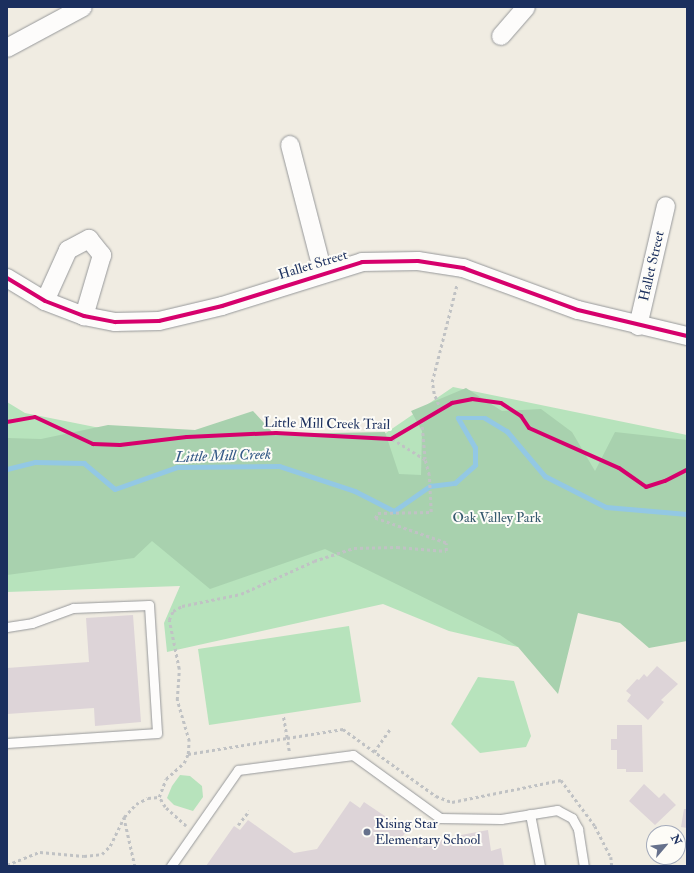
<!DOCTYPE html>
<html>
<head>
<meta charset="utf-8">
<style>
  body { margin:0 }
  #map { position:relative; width:694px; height:873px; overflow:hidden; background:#f0ece2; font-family:"IM FELL Double Pica",serif }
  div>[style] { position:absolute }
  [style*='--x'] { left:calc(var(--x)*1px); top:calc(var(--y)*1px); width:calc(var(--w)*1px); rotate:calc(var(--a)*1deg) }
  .green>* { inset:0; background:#b7e3bc }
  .forest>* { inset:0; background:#a8d1ae }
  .stream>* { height:4.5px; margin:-2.25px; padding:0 2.25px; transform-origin:2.25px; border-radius:2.25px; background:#93c8e4 }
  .building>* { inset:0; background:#ddd4d8 }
  .path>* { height:2.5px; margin-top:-1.25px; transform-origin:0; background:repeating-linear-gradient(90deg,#c0c2c4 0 3px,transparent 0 6px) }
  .roads { filter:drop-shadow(0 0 1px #96989a) drop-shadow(0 0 1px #96989a) }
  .service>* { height:9px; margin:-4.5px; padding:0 4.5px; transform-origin:4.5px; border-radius:4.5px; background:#fdfcfb }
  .minor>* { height:18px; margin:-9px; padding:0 9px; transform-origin:9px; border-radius:9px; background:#fdfcfb }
  .cycleway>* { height:4px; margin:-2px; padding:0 2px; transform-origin:2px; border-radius:2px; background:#d6006c }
  .dots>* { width:11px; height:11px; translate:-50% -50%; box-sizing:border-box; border:2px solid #fdfcf7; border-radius:50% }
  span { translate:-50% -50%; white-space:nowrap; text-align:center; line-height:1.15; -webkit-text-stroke:4px #fdfcf7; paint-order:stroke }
  .street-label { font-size:14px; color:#1b2f5e }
  .park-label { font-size:14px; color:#365a6e }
  .poi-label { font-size:14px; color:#1b2f5e }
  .left { translate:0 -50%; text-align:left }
  .water-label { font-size:15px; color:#335886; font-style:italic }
  .frame { position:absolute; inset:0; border:8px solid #1b2f5e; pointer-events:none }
  .north { position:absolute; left:646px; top:825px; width:40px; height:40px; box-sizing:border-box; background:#fdfcf7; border:1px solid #a3aaba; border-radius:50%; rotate:62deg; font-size:11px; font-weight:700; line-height:16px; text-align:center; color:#1b2f5e }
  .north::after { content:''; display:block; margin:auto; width:14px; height:18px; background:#66718c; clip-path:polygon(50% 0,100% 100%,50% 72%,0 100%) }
</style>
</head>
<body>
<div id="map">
  <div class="green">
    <div style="clip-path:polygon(453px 387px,687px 435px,687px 614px,578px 612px,518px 647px,449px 631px,383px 604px,167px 652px,164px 623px,180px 586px,7px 592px,7px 402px,25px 413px,120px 432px,380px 437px)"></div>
    <div style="clip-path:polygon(349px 626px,361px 702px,209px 725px,198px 649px)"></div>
    <div style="clip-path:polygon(478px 677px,514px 681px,531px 736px,526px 747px,480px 753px,451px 724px)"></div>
    <div style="clip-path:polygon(180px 775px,190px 776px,202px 786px,203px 797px,193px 811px,174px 805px,167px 798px,172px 786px)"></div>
  </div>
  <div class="forest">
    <div style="clip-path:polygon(466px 388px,502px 411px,541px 409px,572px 432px,595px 471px,615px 432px,687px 440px,687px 641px,649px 648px,620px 623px,578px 613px,558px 694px,518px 647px,500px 635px,325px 549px,210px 589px,152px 541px,134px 558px,7px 575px,7px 438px,41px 439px,108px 425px,195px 430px,253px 411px,274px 434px,385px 432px,399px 474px,421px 475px,422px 431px,411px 411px)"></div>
  </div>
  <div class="stream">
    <div style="--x:7;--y:469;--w:29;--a:-14"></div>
    <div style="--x:35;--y:462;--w:49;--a:1.2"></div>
    <div style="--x:84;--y:463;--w:40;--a:40"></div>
    <div style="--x:115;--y:489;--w:66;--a:-19.5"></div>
    <div style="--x:177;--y:467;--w:102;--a:-0.6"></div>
    <div style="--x:279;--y:466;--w:80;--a:18.2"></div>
    <div style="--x:355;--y:491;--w:44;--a:27.1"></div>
    <div style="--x:394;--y:511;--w:44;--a:-34.8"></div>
    <div style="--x:430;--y:486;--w:25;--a:-7"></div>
    <div style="--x:455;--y:483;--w:27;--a:-42"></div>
    <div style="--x:475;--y:465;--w:17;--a:-90"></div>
    <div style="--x:475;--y:448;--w:34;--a:-120"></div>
    <div style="--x:458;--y:418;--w:27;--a:0"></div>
    <div style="--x:485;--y:418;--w:26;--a:31"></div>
    <div style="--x:507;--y:431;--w:59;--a:49.8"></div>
    <div style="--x:545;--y:476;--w:68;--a:26.9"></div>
    <div style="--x:606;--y:507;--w:81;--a:4.9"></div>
  </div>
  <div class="building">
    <div style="clip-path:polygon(133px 615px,141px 722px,95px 726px,94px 708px,7px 714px,7px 668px,89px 662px,86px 618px)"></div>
    <div style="clip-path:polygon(657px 666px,678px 684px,661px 700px,664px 702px,648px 720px,627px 701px,631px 695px,626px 691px,637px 679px,639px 680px,644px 674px,647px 677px)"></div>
    <div style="clip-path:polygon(617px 725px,642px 725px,643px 772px,626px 772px,626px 769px,617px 769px,617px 750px,611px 750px,611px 739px,617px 739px)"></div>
    <div style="clip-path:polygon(644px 784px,659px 798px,664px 793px,676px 805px,655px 825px,629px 801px)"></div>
    <div style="clip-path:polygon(350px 801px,360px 808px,364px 802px,407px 831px,402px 837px,418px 848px,423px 847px,423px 842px,488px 830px,491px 851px,501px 848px,504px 866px,206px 866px,234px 826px,240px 830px,248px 820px,294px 853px,317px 849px)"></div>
    <div style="clip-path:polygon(684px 809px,687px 809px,687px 828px,681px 827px)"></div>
  </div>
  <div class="path">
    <div style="--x:441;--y:410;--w:17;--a:-114"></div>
    <div style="--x:434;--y:394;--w:12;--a:-99"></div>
    <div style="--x:432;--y:382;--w:101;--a:-75.7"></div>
    <div style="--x:422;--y:421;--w:38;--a:85"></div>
    <div style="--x:289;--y:751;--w:13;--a:-99"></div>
    <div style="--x:287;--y:738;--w:57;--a:-9.1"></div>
    <div style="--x:343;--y:729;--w:115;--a:35.8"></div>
    <div style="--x:436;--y:796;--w:17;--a:21"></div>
    <div style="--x:452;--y:802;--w:111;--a:-11.4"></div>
    <div style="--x:561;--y:780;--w:57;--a:53.5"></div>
    <div style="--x:595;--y:826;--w:35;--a:63"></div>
    <div style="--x:611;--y:857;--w:9;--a:84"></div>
    <div style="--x:374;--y:752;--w:29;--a:-55"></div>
    <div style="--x:188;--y:754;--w:100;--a:-9.2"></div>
    <div style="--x:287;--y:738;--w:22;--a:-100"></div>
    <div style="--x:124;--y:817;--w:50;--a:77.3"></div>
    <div style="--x:238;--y:825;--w:18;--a:-52"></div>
    <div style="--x:186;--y:826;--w:28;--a:-138"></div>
    <div style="--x:165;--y:807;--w:12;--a:-121"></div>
    <div style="--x:159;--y:797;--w:19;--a:-69"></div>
    <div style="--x:166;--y:779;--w:24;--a:-42"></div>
    <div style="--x:184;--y:763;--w:10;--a:-66"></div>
    <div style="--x:188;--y:754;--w:13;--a:-86"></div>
    <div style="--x:189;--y:741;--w:43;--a:-106.3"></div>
    <div style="--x:177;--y:700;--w:31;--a:-86"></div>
    <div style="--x:179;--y:669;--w:50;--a:-101.5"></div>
    <div style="--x:169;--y:620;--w:10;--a:-66"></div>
    <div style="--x:173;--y:611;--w:10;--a:-29"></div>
    <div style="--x:182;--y:606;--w:60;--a:-11.5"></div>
    <div style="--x:241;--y:594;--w:80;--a:-24.3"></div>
    <div style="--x:314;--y:561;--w:42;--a:-18"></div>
    <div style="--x:354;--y:548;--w:43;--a:-1.3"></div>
    <div style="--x:397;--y:547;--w:49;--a:4.7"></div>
    <div style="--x:446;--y:551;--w:8;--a:-90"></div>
    <div style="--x:446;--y:543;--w:75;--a:-160.6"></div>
    <div style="--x:375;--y:518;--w:6;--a:-59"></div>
    <div style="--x:378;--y:513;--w:53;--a:-1.1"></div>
    <div style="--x:431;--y:512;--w:37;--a:-93"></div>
    <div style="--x:429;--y:475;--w:16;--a:-105"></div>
    <div style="--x:425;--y:460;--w:40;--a:-148"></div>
    <div style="--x:7;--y:865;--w:35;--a:-22"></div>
    <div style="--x:40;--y:852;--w:44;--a:5.2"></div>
    <div style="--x:84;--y:856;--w:18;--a:-6"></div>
    <div style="--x:102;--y:854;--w:11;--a:-45"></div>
    <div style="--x:110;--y:846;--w:32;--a:-64"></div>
    <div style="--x:124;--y:817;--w:18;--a:-47"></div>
    <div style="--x:136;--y:804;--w:13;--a:-27"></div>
    <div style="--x:148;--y:798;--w:11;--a:-5"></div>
  </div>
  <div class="roads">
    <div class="service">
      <div style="--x:7;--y:627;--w:25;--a:-9"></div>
      <div style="--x:32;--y:623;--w:44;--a:-20.1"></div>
      <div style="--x:73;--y:608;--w:76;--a:-2.3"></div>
      <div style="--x:149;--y:605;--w:128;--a:86.4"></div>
      <div style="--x:157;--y:733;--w:150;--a:176.2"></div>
      <div style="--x:530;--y:814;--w:53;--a:79.1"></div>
      <div style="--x:171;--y:866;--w:117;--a:-55.1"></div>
      <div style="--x:238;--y:770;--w:116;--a:-7.4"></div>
      <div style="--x:353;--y:755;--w:107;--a:35.9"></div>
      <div style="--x:440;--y:818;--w:61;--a:0.9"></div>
      <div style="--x:501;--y:819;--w:57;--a:-9.1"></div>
      <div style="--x:557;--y:810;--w:17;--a:28"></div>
      <div style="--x:572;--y:818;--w:13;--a:61"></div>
      <div style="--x:578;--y:829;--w:37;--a:81"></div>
    </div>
    <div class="minor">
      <div style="--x:501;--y:36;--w:38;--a:-49"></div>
      <div style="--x:7;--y:48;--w:86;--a:-28.3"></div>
      <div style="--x:290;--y:145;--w:132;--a:75.5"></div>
      <div style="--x:7;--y:278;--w:44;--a:31.2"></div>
      <div style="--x:45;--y:301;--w:42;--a:21"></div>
      <div style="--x:84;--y:316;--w:32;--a:11"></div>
      <div style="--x:115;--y:322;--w:44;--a:-1.3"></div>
      <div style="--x:159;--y:321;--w:65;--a:-13.4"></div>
      <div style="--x:222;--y:306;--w:147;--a:-17.4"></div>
      <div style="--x:362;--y:262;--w:56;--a:-1"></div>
      <div style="--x:418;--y:261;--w:46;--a:8.8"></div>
      <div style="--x:463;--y:268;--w:122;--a:20.1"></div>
      <div style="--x:578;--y:310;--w:112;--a:13.4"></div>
      <div style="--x:45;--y:301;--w:56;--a:-65.7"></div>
      <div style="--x:68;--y:250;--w:24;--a:-28"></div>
      <div style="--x:89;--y:239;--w:21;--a:51"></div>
      <div style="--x:102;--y:255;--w:64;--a:106.4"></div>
      <div style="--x:638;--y:326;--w:123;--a:-76.9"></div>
    </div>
  </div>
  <div class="cycleway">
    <div style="--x:7;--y:278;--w:44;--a:31.2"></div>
    <div style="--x:45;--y:301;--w:42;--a:21"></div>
    <div style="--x:84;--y:316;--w:32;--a:11"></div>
    <div style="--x:115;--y:322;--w:44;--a:-1.3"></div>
    <div style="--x:159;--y:321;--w:65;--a:-13.4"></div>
    <div style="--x:222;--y:306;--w:147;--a:-17.4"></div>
    <div style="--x:362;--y:262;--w:56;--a:-1"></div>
    <div style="--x:418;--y:261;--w:46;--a:8.8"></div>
    <div style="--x:463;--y:268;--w:122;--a:20.1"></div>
    <div style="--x:578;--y:310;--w:112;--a:13.4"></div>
    <div style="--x:7;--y:422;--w:28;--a:-10"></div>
    <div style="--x:35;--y:417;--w:64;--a:25"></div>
    <div style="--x:93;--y:444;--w:27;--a:2"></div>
    <div style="--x:120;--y:445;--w:67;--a:-6.8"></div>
    <div style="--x:187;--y:437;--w:89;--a:-2.6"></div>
    <div style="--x:276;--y:433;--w:115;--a:3"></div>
    <div style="--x:391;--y:439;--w:71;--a:-30.5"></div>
    <div style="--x:452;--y:403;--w:20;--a:-11"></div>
    <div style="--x:472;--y:399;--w:29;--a:8"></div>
    <div style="--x:501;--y:403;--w:24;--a:33"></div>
    <div style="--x:521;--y:416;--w:14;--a:56"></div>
    <div style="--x:529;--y:428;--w:98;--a:24"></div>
    <div style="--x:619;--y:468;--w:33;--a:35"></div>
    <div style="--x:646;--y:487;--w:20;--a:-18"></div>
    <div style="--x:665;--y:481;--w:25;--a:-27"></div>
  </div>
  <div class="dots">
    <div style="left:367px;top:832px;background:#66718c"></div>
  </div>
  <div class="street-label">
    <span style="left:313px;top:265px;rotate:-17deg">Hallet Street</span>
    <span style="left:652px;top:266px;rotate:-77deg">Hallet Street</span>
    <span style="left:327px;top:424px;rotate:1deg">Little Mill Creek Trail</span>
  </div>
  <div class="park-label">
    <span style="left:497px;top:518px">Oak Valley Park</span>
  </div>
  <div class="poi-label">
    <span class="left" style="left:375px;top:832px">Rising Star<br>Elementary School</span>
  </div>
  <div class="water-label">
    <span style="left:223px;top:456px;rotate:-2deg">Little Mill Creek</span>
  </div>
  <div class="frame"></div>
  <div class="north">N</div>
</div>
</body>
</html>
